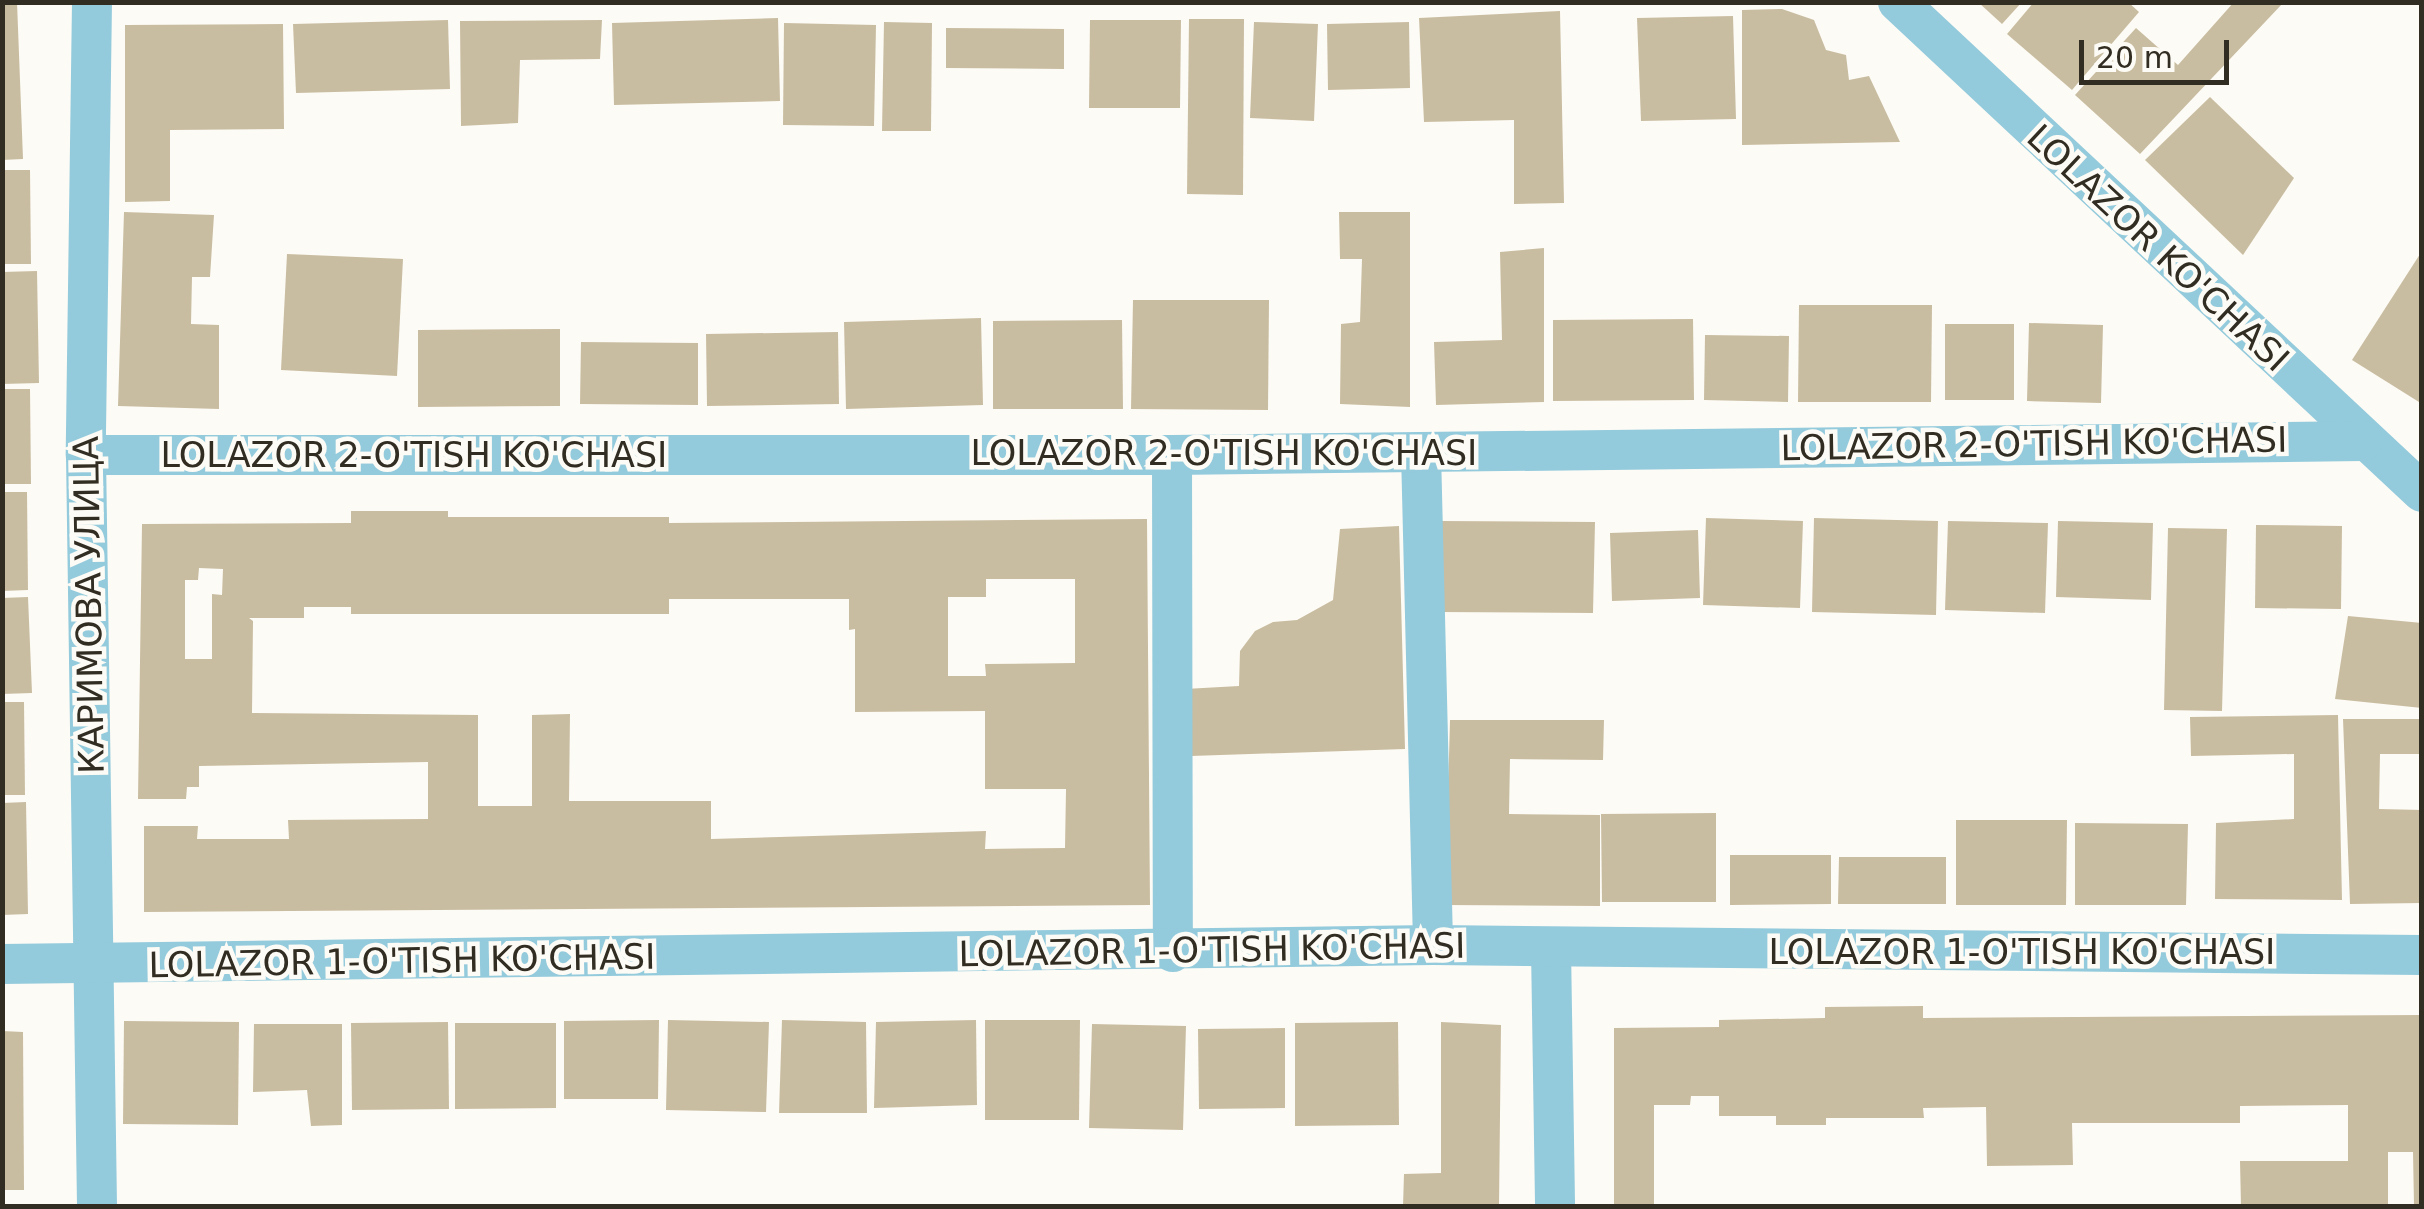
<!DOCTYPE html>
<html>
<head>
<meta charset="utf-8">
<style>
  body { margin:0 }
  #map { position:relative; width:2424px; height:1209px; overflow:hidden; background:#fdfbf5; font-family:"DejaVu Sans",sans-serif }
  div>[style] { position:absolute }
  [style*='--x'] { left:calc(var(--x)*1px); top:calc(var(--y)*1px); width:calc(var(--w)*1px); rotate:calc(var(--a)*1deg) }
  .building>* { inset:0; background:#c9bda1 }
  .minor>* { height:40px; margin:-20px; padding:0 20px; transform-origin:20px; border-radius:20px; background:#93cadc }
  span { translate:-50% -50%; white-space:nowrap; text-align:center; line-height:1.15; -webkit-text-stroke:9px #fdfbf5; paint-order:stroke }
  .street-label { font-size:35px; color:#322d22 }
  .frame { position:absolute; inset:0; border:5px solid #322d22; pointer-events:none }
  .scale { position:absolute; left:2079px; top:40px; width:150px; height:45px; box-sizing:border-box; border:5px solid #322d22; border-top:0; padding-left:12px; font-size:30px; line-height:35px; white-space:nowrap; color:#322d22; -webkit-text-stroke:8px #fdfbf5; paint-order:stroke }
</style>
</head>
<body>
<div id="map">
  <div class="building">
    <div style="clip-path:polygon(2px 2px,17px 2px,23px 159px,2px 160px)"></div>
    <div style="clip-path:polygon(1978px 2px,2022px 2px,2002px 24px)"></div>
    <div style="clip-path:polygon(2034px 2px,2128px 2px,2139px 12px,2072px 90px,2007px 34px)"></div>
    <div style="clip-path:polygon(2234px 2px,2284px 2px,2140px 154px,2075px 95px,2136px 28px,2178px 65px)"></div>
    <div style="clip-path:polygon(1782px 9px,1814px 20px,1826px 50px,1846px 55px,1849px 80px,1869px 76px,1900px 142px,1742px 145px,1742px 10px)"></div>
    <div style="clip-path:polygon(1560px 11px,1564px 203px,1514px 204px,1514px 120px,1424px 122px,1419px 18px)"></div>
    <div style="clip-path:polygon(1733px 16px,1736px 119px,1641px 121px,1637px 18px)"></div>
    <div style="clip-path:polygon(778px 18px,780px 101px,614px 105px,612px 23px)"></div>
    <div style="clip-path:polygon(1189px 19px,1244px 19px,1243px 195px,1187px 194px)"></div>
    <div style="clip-path:polygon(448px 20px,450px 89px,296px 93px,293px 24px)"></div>
    <div style="clip-path:polygon(602px 20px,600px 59px,520px 60px,518px 123px,461px 126px,460px 21px)"></div>
    <div style="clip-path:polygon(1090px 20px,1181px 20px,1180px 108px,1089px 108px)"></div>
    <div style="clip-path:polygon(884px 22px,932px 23px,931px 131px,882px 131px)"></div>
    <div style="clip-path:polygon(1254px 22px,1318px 24px,1314px 121px,1250px 118px)"></div>
    <div style="clip-path:polygon(1409px 22px,1410px 88px,1328px 90px,1327px 24px)"></div>
    <div style="clip-path:polygon(784px 23px,876px 25px,874px 126px,783px 125px)"></div>
    <div style="clip-path:polygon(283px 24px,284px 129px,170px 130px,170px 201px,125px 202px,125px 25px)"></div>
    <div style="clip-path:polygon(946px 28px,1064px 29px,1064px 69px,946px 68px)"></div>
    <div style="clip-path:polygon(2210px 97px,2294px 178px,2243px 255px,2145px 160px)"></div>
    <div style="clip-path:polygon(2px 170px,30px 170px,31px 264px,2px 264px)"></div>
    <div style="clip-path:polygon(124px 212px,214px 215px,210px 277px,192px 277px,191px 324px,219px 325px,219px 409px,118px 406px)"></div>
    <div style="clip-path:polygon(1339px 212px,1410px 212px,1410px 407px,1340px 404px,1341px 324px,1360px 322px,1362px 259px,1340px 259px)"></div>
    <div style="clip-path:polygon(1544px 248px,1544px 402px,1436px 405px,1434px 342px,1502px 340px,1500px 252px)"></div>
    <div style="clip-path:polygon(2422px 251px,2422px 399px,2419px 402px,2352px 360px)"></div>
    <div style="clip-path:polygon(287px 254px,403px 259px,397px 376px,281px 370px)"></div>
    <div style="clip-path:polygon(37px 271px,39px 383px,2px 384px,2px 272px)"></div>
    <div style="clip-path:polygon(1133px 300px,1269px 300px,1268px 410px,1131px 409px)"></div>
    <div style="clip-path:polygon(1799px 305px,1932px 305px,1931px 402px,1798px 402px)"></div>
    <div style="clip-path:polygon(981px 318px,983px 405px,846px 409px,844px 322px)"></div>
    <div style="clip-path:polygon(1693px 319px,1694px 400px,1553px 401px,1553px 320px)"></div>
    <div style="clip-path:polygon(1122px 320px,1123px 409px,993px 409px,993px 321px)"></div>
    <div style="clip-path:polygon(2029px 323px,2103px 325px,2101px 403px,2027px 401px)"></div>
    <div style="clip-path:polygon(1945px 324px,2014px 324px,2014px 400px,1945px 400px)"></div>
    <div style="clip-path:polygon(560px 329px,560px 406px,418px 407px,418px 330px)"></div>
    <div style="clip-path:polygon(838px 332px,839px 404px,707px 406px,706px 334px)"></div>
    <div style="clip-path:polygon(1705px 335px,1789px 336px,1788px 402px,1704px 400px)"></div>
    <div style="clip-path:polygon(581px 342px,698px 343px,698px 405px,580px 404px)"></div>
    <div style="clip-path:polygon(2px 389px,30px 389px,31px 484px,2px 484px)"></div>
    <div style="clip-path:polygon(2px 492px,27px 492px,28px 590px,2px 591px)"></div>
    <div style="clip-path:polygon(evenodd,351px 511px,448px 511px,448px 517px,669px 517px,669px 523px,1147px 519px,1150px 905px,144px 912px,144px 826px,198px 826px,197px 839px,289px 839px,288px 820px,428px 819px,428px 762px,199px 766px,199px 787px,187px 787px,186px 799px,138px 799px,142px 524px,351px 523px,351px 511px,199px 568px,223px 569px,222px 595px,212px 594px,212px 659px,185px 659px,185px 580px,198px 580px,199px 568px,351px 511px,986px 579px,1075px 579px,1075px 663px,985px 664px,986px 676px,948px 676px,948px 597px,986px 597px,986px 579px,351px 511px,669px 599px,849px 599px,849px 630px,855px 629px,855px 712px,985px 711px,985px 789px,1066px 789px,1065px 848px,985px 849px,986px 831px,711px 839px,711px 801px,569px 801px,570px 714px,532px 715px,532px 806px,478px 806px,478px 715px,252px 713px,253px 621px,249px 618px,304px 618px,304px 607px,351px 607px,351px 614px,669px 614px,669px 599px)"></div>
    <div style="clip-path:polygon(1706px 518px,1803px 521px,1800px 608px,1703px 605px)"></div>
    <div style="clip-path:polygon(1814px 518px,1938px 521px,1936px 615px,1812px 612px)"></div>
    <div style="clip-path:polygon(1440px 521px,1595px 522px,1593px 613px,1439px 612px)"></div>
    <div style="clip-path:polygon(1948px 521px,2048px 523px,2045px 613px,1945px 610px)"></div>
    <div style="clip-path:polygon(2058px 521px,2153px 523px,2151px 600px,2056px 597px)"></div>
    <div style="clip-path:polygon(2256px 525px,2342px 526px,2341px 609px,2255px 608px)"></div>
    <div style="clip-path:polygon(1399px 526px,1405px 749px,1191px 756px,1185px 689px,1239px 686px,1240px 651px,1255px 631px,1273px 622px,1297px 620px,1333px 600px,1340px 529px)"></div>
    <div style="clip-path:polygon(2168px 528px,2227px 529px,2222px 711px,2164px 710px)"></div>
    <div style="clip-path:polygon(1698px 530px,1700px 598px,1612px 601px,1610px 533px)"></div>
    <div style="clip-path:polygon(28px 597px,32px 693px,2px 694px,2px 598px)"></div>
    <div style="clip-path:polygon(2348px 616px,2422px 623px,2422px 708px,2335px 699px)"></div>
    <div style="clip-path:polygon(2px 702px,24px 702px,25px 795px,2px 795px)"></div>
    <div style="clip-path:polygon(2338px 715px,2342px 900px,2215px 899px,2216px 823px,2294px 819px,2294px 754px,2191px 756px,2190px 717px)"></div>
    <div style="clip-path:polygon(2343px 719px,2422px 719px,2422px 754px,2380px 754px,2379px 809px,2422px 810px,2422px 903px,2350px 904px)"></div>
    <div style="clip-path:polygon(1450px 720px,1604px 720px,1603px 760px,1510px 759px,1509px 814px,1600px 815px,1600px 906px,1445px 905px)"></div>
    <div style="clip-path:polygon(26px 802px,28px 914px,2px 915px,2px 803px)"></div>
    <div style="clip-path:polygon(1716px 813px,1716px 902px,1602px 902px,1601px 814px)"></div>
    <div style="clip-path:polygon(1956px 820px,2067px 820px,2066px 905px,1956px 905px)"></div>
    <div style="clip-path:polygon(2075px 823px,2188px 824px,2186px 905px,2075px 905px)"></div>
    <div style="clip-path:polygon(1730px 855px,1831px 855px,1831px 904px,1730px 905px)"></div>
    <div style="clip-path:polygon(1839px 857px,1946px 857px,1946px 904px,1838px 904px)"></div>
    <div style="clip-path:polygon(1923px 1006px,1923px 1018px,2422px 1015px,2422px 1206px,2414px 1206px,2413px 1152px,2388px 1152px,2388px 1206px,2241px 1206px,2240px 1161px,2348px 1161px,2348px 1105px,2240px 1106px,2240px 1123px,2072px 1123px,2073px 1165px,1987px 1166px,1986px 1107px,1923px 1108px,1924px 1118px,1826px 1118px,1826px 1125px,1776px 1125px,1776px 1116px,1719px 1116px,1719px 1096px,1691px 1096px,1690px 1105px,1654px 1105px,1654px 1206px,1614px 1206px,1614px 1028px,1719px 1027px,1719px 1020px,1825px 1018px,1825px 1007px)"></div>
    <div style="clip-path:polygon(659px 1020px,658px 1099px,564px 1099px,564px 1021px)"></div>
    <div style="clip-path:polygon(668px 1020px,769px 1022px,766px 1112px,666px 1110px)"></div>
    <div style="clip-path:polygon(782px 1020px,866px 1022px,867px 1113px,779px 1113px)"></div>
    <div style="clip-path:polygon(976px 1020px,977px 1105px,874px 1108px,876px 1022px)"></div>
    <div style="clip-path:polygon(985px 1020px,1080px 1020px,1079px 1120px,985px 1120px)"></div>
    <div style="clip-path:polygon(124px 1021px,239px 1022px,238px 1125px,123px 1124px)"></div>
    <div style="clip-path:polygon(448px 1022px,449px 1109px,352px 1110px,351px 1023px)"></div>
    <div style="clip-path:polygon(1398px 1022px,1399px 1125px,1295px 1126px,1295px 1023px)"></div>
    <div style="clip-path:polygon(1441px 1022px,1501px 1025px,1499px 1206px,1403px 1206px,1404px 1174px,1441px 1173px)"></div>
    <div style="clip-path:polygon(455px 1023px,556px 1023px,556px 1108px,455px 1109px)"></div>
    <div style="clip-path:polygon(254px 1024px,342px 1024px,342px 1125px,311px 1126px,307px 1090px,253px 1092px)"></div>
    <div style="clip-path:polygon(1092px 1024px,1186px 1026px,1183px 1130px,1089px 1128px)"></div>
    <div style="clip-path:polygon(1285px 1028px,1285px 1108px,1199px 1109px,1198px 1029px)"></div>
    <div style="clip-path:polygon(2px 1031px,23px 1032px,24px 1190px,2px 1190px)"></div>
  </div>
  <div class="minor">
    <div style="--x:92;--y:2;--w:453;--a:90.8"></div>
    <div style="--x:86;--y:455;--w:751;--a:89.16"></div>
    <div style="--x:1898;--y:2;--w:717;--a:43.08"></div>
    <div style="--x:1421;--y:452;--w:493;--a:88.6"></div>
    <div style="--x:86;--y:455;--w:1086;--a:0"></div>
    <div style="--x:1172;--y:455;--w:1191;--a:-0.67"></div>
    <div style="--x:1172;--y:455;--w:497;--a:89.9"></div>
    <div style="--x:1551;--y:948;--w:258;--a:89.1"></div>
    <div style="--x:2;--y:964;--w:1431;--a:-0.76"></div>
    <div style="--x:1433;--y:945;--w:989;--a:0.58"></div>
  </div>
  <div class="street-label">
    <span style="left:2158px;top:248px;rotate:43deg">LOLAZOR KO'CHASI</span>
    <span style="left:2034px;top:444px;rotate:-1deg">LOLAZOR 2-O'TISH KO'CHASI</span>
    <span style="left:1224px;top:453px">LOLAZOR 2-O'TISH KO'CHASI</span>
    <span style="left:414px;top:455px">LOLAZOR 2-O'TISH KO'CHASI</span>
    <span style="left:89px;top:605px;rotate:-91deg">КАРИМОВА УЛИЦА</span>
    <span style="left:1212px;top:950px;rotate:-1deg">LOLAZOR 1-O'TISH KO'CHASI</span>
    <span style="left:2022px;top:952px">LOLAZOR 1-O'TISH KO'CHASI</span>
    <span style="left:402px;top:961px;rotate:-1deg">LOLAZOR 1-O'TISH KO'CHASI</span>
  </div>
  <div class="frame"></div>
  <div class="scale">20 m</div>
</div>
</body>
</html>
